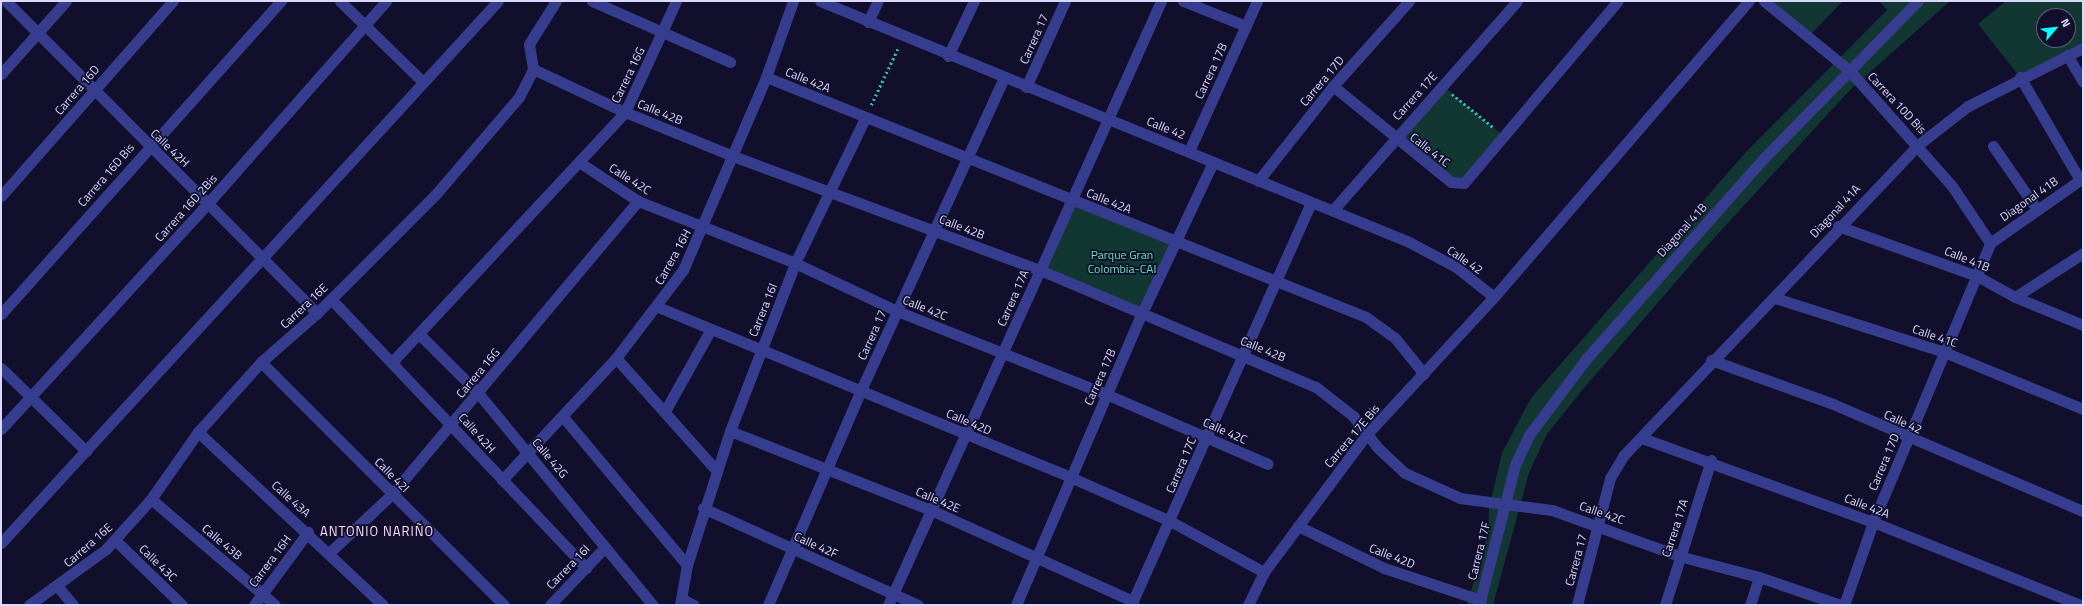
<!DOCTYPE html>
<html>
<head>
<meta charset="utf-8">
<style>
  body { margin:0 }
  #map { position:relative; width:2084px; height:606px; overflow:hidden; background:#110f2c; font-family:"Titillium Web",sans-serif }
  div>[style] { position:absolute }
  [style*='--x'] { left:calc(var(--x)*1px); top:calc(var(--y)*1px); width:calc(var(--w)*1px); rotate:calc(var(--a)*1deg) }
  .green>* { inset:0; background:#123631 }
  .path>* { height:2.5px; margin-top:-1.25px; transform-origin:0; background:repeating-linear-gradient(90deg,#28c5ab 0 2px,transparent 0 5px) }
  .minor>* { height:11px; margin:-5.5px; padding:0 5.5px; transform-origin:5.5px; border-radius:5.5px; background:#373d8e }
  .tertiary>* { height:11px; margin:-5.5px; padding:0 5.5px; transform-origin:5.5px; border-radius:5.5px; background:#373d8e }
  span { translate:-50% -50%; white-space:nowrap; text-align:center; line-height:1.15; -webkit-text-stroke:3.5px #110f2c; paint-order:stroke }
  .street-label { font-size:12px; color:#dadaff }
  .park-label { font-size:12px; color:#5de8b7 }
  .neighbourhood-label { font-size:13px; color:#ffdcf6; letter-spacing:1px }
  .frame { position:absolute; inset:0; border:2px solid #dadaff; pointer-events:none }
  .north { position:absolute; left:2036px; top:8px; width:40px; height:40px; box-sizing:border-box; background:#110f2c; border:1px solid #616080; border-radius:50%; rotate:62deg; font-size:11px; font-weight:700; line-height:16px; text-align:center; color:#dadaff }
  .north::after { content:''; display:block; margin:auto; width:14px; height:18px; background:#06fffe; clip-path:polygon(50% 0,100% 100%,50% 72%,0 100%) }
</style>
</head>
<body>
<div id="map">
  <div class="green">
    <div style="clip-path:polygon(1764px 1px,1843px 1px,1808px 37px)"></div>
    <div style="clip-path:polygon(1879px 1px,1950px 1px,1850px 90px,1706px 247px,1584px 388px,1547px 434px,1529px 473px,1493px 605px,1467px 605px,1488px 532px,1489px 508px,1502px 453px,1531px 398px,1746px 152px,1887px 10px)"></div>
    <div style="clip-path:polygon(evenodd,2006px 1px,2083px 1px,2083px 48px,2020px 77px,1978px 24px,2006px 1px,2044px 16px,2068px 16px,2068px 40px,2044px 40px,2044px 16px)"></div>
    <div style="clip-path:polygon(1442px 85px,1503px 135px,1457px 185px,1395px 138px)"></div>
    <div style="clip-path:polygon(1072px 200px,1175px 242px,1142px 313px,1040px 270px)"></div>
  </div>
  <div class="path">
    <div style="--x:1452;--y:94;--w:53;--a:38.8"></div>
    <div style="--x:871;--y:105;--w:65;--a:-64.6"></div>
  </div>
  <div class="minor">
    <div style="--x:6;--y:1;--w:441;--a:45.1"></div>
    <div style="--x:340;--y:1;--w:115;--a:44.3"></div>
    <div style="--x:592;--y:1;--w:151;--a:23.8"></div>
    <div style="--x:1161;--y:1;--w:129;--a:114.2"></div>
    <div style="--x:1108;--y:119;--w:325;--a:22.2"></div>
    <div style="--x:1409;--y:242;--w:53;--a:28"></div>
    <div style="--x:1456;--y:267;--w:48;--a:38.3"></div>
    <div style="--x:1183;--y:1;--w:68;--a:21.6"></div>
    <div style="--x:1764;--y:1;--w:109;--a:39.1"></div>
    <div style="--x:1849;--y:70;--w:155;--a:48.4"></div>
    <div style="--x:1952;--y:186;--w:69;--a:56.3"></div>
    <div style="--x:868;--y:22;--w:23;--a:-65"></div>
    <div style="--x:2067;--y:55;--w:31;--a:59"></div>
    <div style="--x:948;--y:56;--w:61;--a:-64.7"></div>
    <div style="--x:533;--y:69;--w:102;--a:25.1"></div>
    <div style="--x:625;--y:112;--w:117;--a:22.2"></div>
    <div style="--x:733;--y:156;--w:327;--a:20.4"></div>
    <div style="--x:1040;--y:270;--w:368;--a:114.4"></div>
    <div style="--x:1;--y:74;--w:98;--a:-48.3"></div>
    <div style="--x:766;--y:77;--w:646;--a:21.8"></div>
    <div style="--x:1366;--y:317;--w:36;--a:36"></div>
    <div style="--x:1395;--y:338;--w:46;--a:51.1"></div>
    <div style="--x:2020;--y:77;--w:119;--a:59.8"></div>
    <div style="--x:1333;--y:86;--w:152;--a:39.1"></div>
    <div style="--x:1451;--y:182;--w:13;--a:4"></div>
    <div style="--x:1464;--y:183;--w:238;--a:-49.8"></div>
    <div style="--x:1026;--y:87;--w:94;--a:-65.6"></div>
    <div style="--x:1993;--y:146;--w:75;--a:55.3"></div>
    <div style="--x:1189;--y:151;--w:165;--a:-65.6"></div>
    <div style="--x:579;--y:162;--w:71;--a:33.5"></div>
    <div style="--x:638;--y:201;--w:169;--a:21.5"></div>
    <div style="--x:795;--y:263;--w:113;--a:25.2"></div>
    <div style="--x:897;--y:311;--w:225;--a:21.7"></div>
    <div style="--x:1106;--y:394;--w:176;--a:23.4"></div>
    <div style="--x:1258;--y:181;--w:121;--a:-51.7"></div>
    <div style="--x:1333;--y:86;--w:114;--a:-48.2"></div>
    <div style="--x:1;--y:196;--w:260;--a:-48.6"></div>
    <div style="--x:1333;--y:210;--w:278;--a:-48.6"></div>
    <div style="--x:1838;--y:226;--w:148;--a:19.8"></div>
    <div style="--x:1977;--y:276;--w:43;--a:28.9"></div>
    <div style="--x:2015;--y:297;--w:74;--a:22.4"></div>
    <div style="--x:1990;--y:243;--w:113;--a:-35"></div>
    <div style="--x:2015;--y:297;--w:81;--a:-32.9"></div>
    <div style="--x:1775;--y:298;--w:177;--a:17.7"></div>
    <div style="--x:1944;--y:352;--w:150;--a:22.3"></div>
    <div style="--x:331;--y:299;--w:371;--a:46.5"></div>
    <div style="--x:658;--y:307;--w:446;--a:22.4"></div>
    <div style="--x:1070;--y:477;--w:109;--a:23.7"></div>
    <div style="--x:1170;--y:521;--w:107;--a:28.5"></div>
    <div style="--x:1;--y:314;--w:420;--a:-48.2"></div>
    <div style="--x:419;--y:334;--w:83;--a:45"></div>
    <div style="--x:478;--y:393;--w:275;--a:50.5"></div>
    <div style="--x:616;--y:358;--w:152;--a:48.2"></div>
    <div style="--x:1711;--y:360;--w:130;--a:19.8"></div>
    <div style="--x:1833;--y:404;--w:272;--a:23.2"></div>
    <div style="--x:261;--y:362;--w:344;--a:45"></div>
    <div style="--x:392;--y:362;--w:342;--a:-47"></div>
    <div style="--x:625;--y:112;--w:122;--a:-65.3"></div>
    <div style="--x:1;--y:368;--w:119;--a:44.3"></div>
    <div style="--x:665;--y:411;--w:94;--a:-60.7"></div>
    <div style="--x:564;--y:418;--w:192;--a:50.1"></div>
    <div style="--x:1;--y:429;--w:308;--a:-47.5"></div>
    <div style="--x:209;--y:202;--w:268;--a:-48.6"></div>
    <div style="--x:730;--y:431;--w:216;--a:21.5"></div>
    <div style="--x:931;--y:510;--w:222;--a:24.3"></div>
    <div style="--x:198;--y:432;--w:253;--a:43.1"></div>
    <div style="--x:1642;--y:438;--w:246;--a:20"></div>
    <div style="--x:1873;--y:522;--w:223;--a:21.8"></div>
    <div style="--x:502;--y:480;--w:167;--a:-46.9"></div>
    <div style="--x:616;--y:358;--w:111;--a:-52.7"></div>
    <div style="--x:683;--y:270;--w:210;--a:-66.7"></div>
    <div style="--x:766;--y:77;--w:81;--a:-70.4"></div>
    <div style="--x:151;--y:499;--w:163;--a:40.5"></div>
    <div style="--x:703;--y:508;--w:236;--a:24.3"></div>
    <div style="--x:1298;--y:526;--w:96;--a:26"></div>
    <div style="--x:1384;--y:568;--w:102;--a:18.3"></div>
    <div style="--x:115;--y:540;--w:93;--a:44.1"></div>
    <div style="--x:1;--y:543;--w:735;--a:-47.48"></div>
    <div style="--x:329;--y:553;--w:86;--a:-43.1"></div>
    <div style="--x:392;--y:494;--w:383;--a:-50"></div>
    <div style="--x:58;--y:587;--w:23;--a:50"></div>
    <div style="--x:682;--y:599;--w:13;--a:27"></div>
    <div style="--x:29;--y:605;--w:95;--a:-36"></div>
    <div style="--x:106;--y:549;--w:67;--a:-48"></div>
    <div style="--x:151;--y:499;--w:82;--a:-55"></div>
    <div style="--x:198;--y:432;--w:94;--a:-48"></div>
    <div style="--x:261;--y:362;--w:74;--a:-41.2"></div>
    <div style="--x:317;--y:313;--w:167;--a:-45"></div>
    <div style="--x:435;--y:195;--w:129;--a:-49.4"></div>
    <div style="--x:519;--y:97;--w:31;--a:-63"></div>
    <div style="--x:533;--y:69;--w:25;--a:-99"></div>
    <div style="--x:529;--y:44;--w:51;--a:-57.9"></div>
    <div style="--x:254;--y:605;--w:91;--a:-53.5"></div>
    <div style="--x:550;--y:605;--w:80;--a:-46.5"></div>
    <div style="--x:680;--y:605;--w:41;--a:-80.1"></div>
    <div style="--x:687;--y:565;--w:141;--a:-72.2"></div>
    <div style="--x:730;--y:431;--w:180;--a:-68.8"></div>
    <div style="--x:795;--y:263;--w:161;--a:-64.2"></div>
    <div style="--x:768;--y:605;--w:234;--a:-66.6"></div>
    <div style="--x:861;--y:390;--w:343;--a:-65.4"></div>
    <div style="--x:1016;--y:605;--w:318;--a:-66.7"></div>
    <div style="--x:1142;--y:313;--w:167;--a:-64.8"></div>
    <div style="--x:1131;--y:605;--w:441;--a:-65.9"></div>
    <div style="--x:1248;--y:605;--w:37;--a:-64"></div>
    <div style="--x:1264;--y:572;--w:172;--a:-53.3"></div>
    <div style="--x:1367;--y:434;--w:187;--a:-47.2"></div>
    <div style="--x:1494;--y:297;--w:391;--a:-49.3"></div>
    <div style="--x:1479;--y:605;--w:104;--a:-75.6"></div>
    <div style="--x:1505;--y:504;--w:47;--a:7.3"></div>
    <div style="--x:1552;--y:510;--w:135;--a:19.9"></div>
    <div style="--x:1679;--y:556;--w:83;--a:14.7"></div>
    <div style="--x:1759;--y:577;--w:87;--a:18.9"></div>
    <div style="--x:1577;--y:605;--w:131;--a:-75.4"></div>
    <div style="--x:1610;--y:478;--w:26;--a:-59"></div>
    <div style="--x:1623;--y:456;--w:429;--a:-46.5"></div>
    <div style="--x:1918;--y:145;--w:63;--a:-38"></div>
    <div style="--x:1968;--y:106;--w:129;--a:-26.8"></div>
    <div style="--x:1665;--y:605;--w:152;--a:-72.4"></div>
    <div style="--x:1750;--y:605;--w:29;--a:-72"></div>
    <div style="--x:1844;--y:605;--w:88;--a:-70.7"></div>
    <div style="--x:1873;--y:522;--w:303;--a:-67.2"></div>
  </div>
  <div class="tertiary">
    <div style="--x:820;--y:1;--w:311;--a:22.3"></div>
    <div style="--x:1108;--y:119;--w:166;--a:114.2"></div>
    <div style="--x:1040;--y:270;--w:300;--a:23"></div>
    <div style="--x:1316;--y:387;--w:47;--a:38.1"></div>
    <div style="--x:1353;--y:416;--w:39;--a:52"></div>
    <div style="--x:1377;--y:447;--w:38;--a:43"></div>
    <div style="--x:1405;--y:473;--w:60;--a:24.4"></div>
    <div style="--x:1460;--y:498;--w:45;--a:7.6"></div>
    <div style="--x:1505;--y:504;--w:40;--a:-75.6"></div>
    <div style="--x:1515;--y:465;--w:33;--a:-65"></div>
    <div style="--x:1529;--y:435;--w:95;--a:-53.1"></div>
    <div style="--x:1586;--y:359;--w:268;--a:-48.5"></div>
    <div style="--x:1764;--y:158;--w:220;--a:-45.6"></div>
  </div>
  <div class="street-label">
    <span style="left:1034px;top:39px;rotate:-66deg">Carrera 17</span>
    <span style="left:1211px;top:71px;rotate:-65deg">Carrera 17B</span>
    <span style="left:628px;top:75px;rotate:-64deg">Carrera 16G</span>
    <span style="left:808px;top:80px;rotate:22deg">Calle 42A</span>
    <span style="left:1322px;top:81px;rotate:-50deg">Carrera 17D</span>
    <span style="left:77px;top:90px;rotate:-49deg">Carrera 16D</span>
    <span style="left:1415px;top:96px;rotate:-48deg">Carrera 17E</span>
    <span style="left:1897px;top:103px;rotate:47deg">Carrera 10D Bis</span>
    <span style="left:660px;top:112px;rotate:22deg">Calle 42B</span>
    <span style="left:1166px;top:128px;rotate:22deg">Calle 42</span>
    <span style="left:170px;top:148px;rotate:44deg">Calle 42H</span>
    <span style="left:1430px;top:150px;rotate:38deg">Calle 41C</span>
    <span style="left:106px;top:175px;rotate:-49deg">Carrera 16D Bis</span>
    <span style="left:630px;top:179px;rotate:32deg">Calle 42C</span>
    <span style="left:2029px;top:199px;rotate:-35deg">Diagonal 41B</span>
    <span style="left:1109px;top:201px;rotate:22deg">Calle 42A</span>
    <span style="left:186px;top:208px;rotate:-48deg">Carrera 16D 2Bis</span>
    <span style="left:1835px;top:211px;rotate:-47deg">Diagonal 41A</span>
    <span style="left:962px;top:227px;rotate:21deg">Calle 42B</span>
    <span style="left:1682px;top:230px;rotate:-48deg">Diagonal 41B</span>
    <span style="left:673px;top:257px;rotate:-61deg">Carrera 16H</span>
    <span style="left:1967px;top:259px;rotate:22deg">Calle 41B</span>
    <span style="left:1465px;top:260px;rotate:34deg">Calle 42</span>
    <span style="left:1013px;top:298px;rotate:-66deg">Carrera 17A</span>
    <span style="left:304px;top:306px;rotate:-43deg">Carrera 16E</span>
    <span style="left:925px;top:308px;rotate:22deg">Calle 42C</span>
    <span style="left:763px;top:310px;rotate:-68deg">Carrera 16I</span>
    <span style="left:872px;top:335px;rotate:-66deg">Carrera 17</span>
    <span style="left:1935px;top:336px;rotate:19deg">Calle 41C</span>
    <span style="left:1263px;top:349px;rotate:22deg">Calle 42B</span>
    <span style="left:478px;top:373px;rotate:-50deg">Carrera 16G</span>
    <span style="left:1100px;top:377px;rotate:-66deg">Carrera 17B</span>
    <span style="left:969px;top:422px;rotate:23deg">Calle 42D</span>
    <span style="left:1903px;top:422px;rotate:24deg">Calle 42</span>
    <span style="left:1225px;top:431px;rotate:24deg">Calle 42C</span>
    <span style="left:477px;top:433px;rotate:48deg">Calle 42H</span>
    <span style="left:1352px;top:436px;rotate:-50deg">Carrera 17E Bis</span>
    <span style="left:550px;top:458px;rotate:50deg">Calle 42G</span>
    <span style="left:1884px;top:462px;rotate:-67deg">Carrera 17D</span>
    <span style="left:1181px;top:465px;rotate:-67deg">Carrera 17C</span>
    <span style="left:392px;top:475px;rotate:45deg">Calle 42I</span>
    <span style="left:291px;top:499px;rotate:42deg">Calle 43A</span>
    <span style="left:938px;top:500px;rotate:23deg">Calle 42E</span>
    <span style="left:1867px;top:506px;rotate:21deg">Calle 42A</span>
    <span style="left:1602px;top:513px;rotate:19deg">Calle 42C</span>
    <span style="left:1675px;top:528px;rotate:-72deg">Carrera 17A</span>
    <span style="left:222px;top:542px;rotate:40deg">Calle 43B</span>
    <span style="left:88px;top:545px;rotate:-41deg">Carrera 16E</span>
    <span style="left:816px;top:545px;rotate:24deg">Calle 42F</span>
    <span style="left:1479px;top:551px;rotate:-76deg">Carrera 17F</span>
    <span style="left:1392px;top:556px;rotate:21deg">Calle 42D</span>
    <span style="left:1576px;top:560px;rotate:-75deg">Carrera 17</span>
    <span style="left:270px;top:561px;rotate:-53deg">Carrera 16H</span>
    <span style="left:158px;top:563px;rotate:44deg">Calle 43C</span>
    <span style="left:568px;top:567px;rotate:-46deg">Carrera 16I</span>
  </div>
  <div class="park-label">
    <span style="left:1122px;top:262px">Parque Gran<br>Colombia-CAI</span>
  </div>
  <div class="neighbourhood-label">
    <span style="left:377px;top:531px">ANTONIO NARIÑO</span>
  </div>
  <div class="frame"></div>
  <div class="north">N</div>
</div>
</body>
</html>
